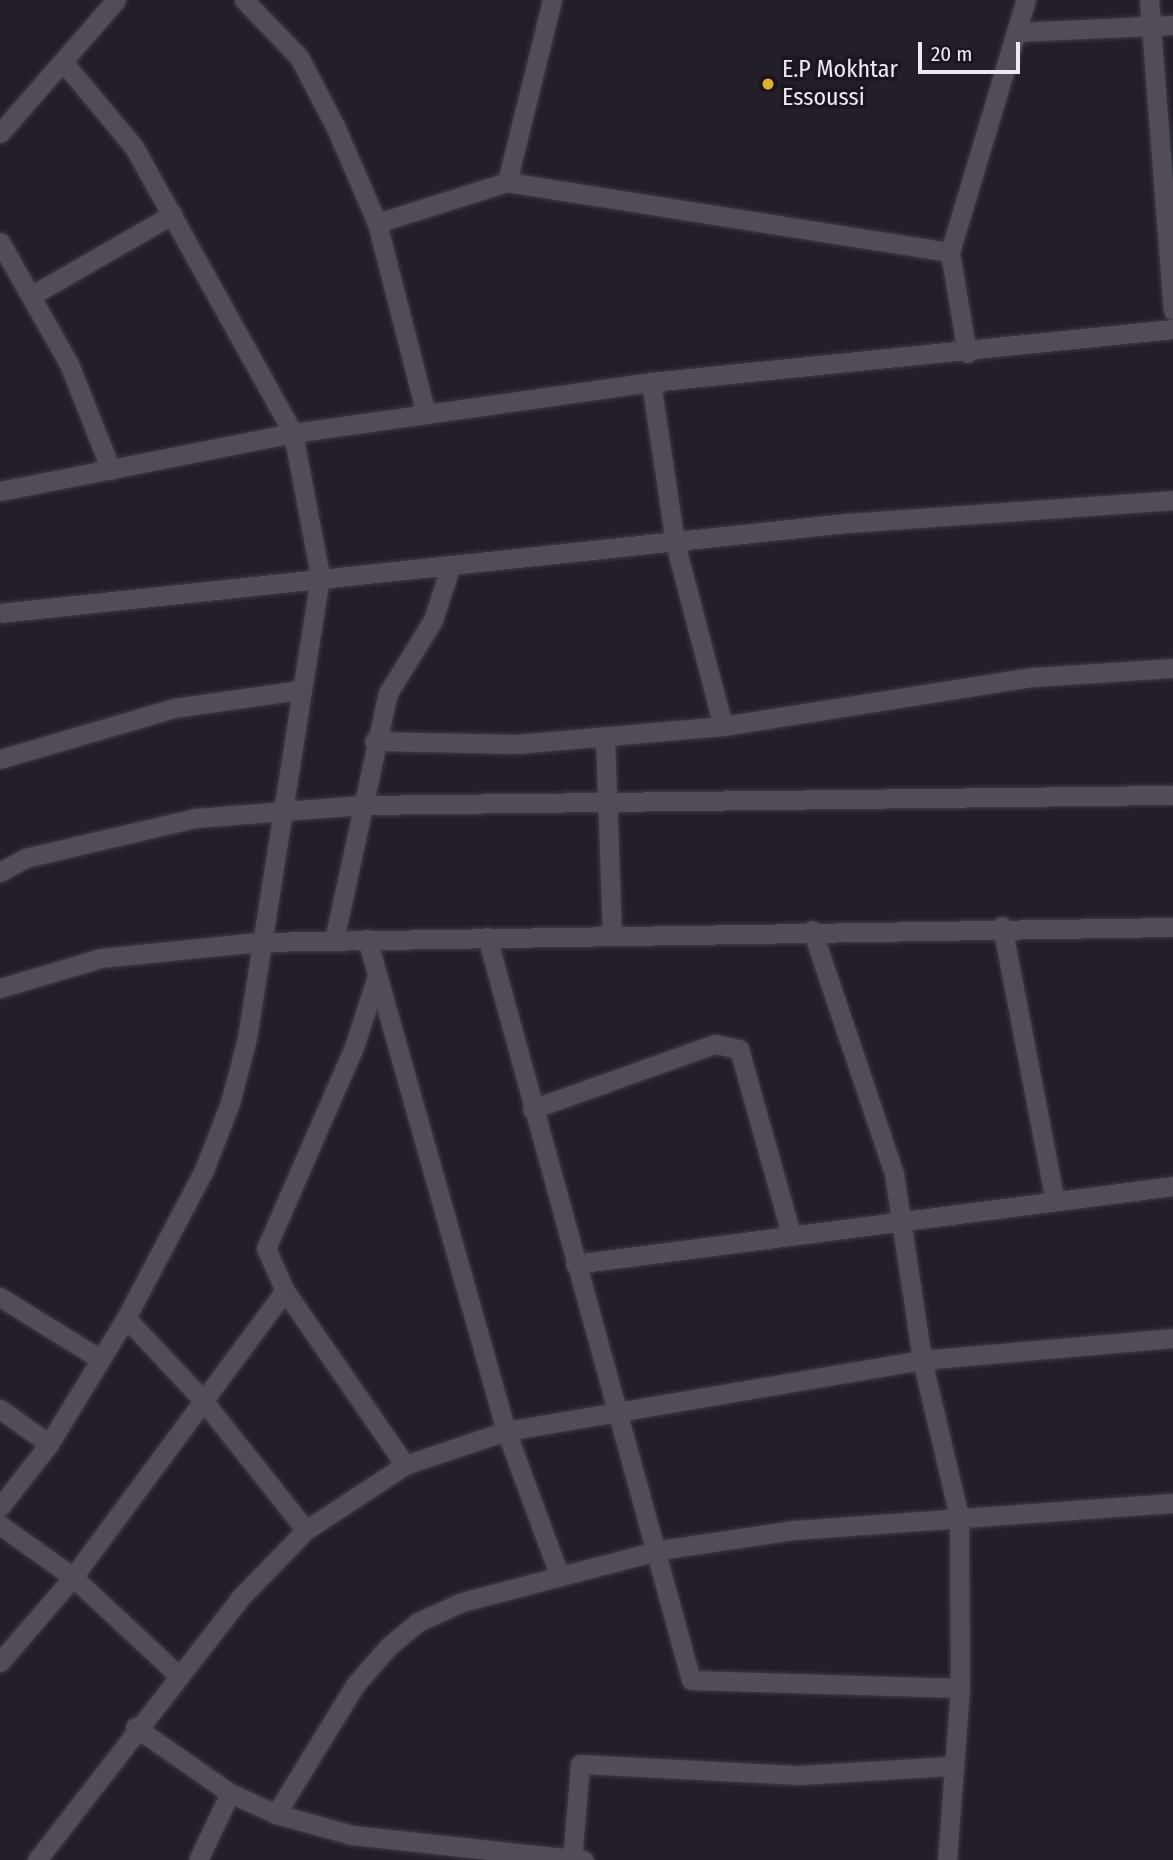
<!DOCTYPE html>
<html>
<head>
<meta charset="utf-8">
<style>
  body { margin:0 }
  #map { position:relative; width:1173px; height:1860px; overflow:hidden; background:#231e28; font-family:"Fira Sans Condensed",sans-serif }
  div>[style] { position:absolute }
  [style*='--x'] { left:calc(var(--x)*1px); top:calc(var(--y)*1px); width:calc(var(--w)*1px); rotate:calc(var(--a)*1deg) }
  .roads { filter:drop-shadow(0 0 2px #3e3a42) drop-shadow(0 0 2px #3e3a42) }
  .minor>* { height:19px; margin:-9.5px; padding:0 9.5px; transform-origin:9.5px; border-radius:9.5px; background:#514c57 }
  .dots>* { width:19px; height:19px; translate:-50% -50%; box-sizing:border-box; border:4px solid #1a151e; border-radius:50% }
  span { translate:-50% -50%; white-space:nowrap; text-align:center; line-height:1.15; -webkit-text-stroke:7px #1a151e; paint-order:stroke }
  .poi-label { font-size:24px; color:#eeeaf1 }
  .left { translate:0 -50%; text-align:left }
  .scale { position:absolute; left:918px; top:42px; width:102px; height:32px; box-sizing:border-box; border:4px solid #eeeaf1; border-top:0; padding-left:9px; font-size:21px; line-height:24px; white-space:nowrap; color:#eeeaf1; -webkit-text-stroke:5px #1a151e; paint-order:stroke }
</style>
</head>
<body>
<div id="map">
  <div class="roads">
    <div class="minor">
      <div style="--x:244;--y:0;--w:79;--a:46"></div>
      <div style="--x:299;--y:57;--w:80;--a:62.5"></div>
      <div style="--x:336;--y:128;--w:103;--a:66.7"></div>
      <div style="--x:377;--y:223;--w:197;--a:75.6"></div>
      <div style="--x:1149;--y:0;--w:311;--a:85.6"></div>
      <div style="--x:1016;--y:32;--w:34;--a:-73"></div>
      <div style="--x:0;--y:133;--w:176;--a:-48.9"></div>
      <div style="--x:507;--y:182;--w:187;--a:-76.1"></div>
      <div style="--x:377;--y:223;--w:136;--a:-17.5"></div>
      <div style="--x:507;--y:182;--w:448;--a:9"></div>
      <div style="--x:0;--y:242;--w:140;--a:60.5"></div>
      <div style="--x:69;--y:364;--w:114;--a:68.4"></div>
      <div style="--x:34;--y:294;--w:160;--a:-29.9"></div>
      <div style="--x:967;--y:353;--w:102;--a:-99.6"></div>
      <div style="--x:950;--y:252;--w:230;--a:-73.3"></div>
      <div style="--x:1016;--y:32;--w:157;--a:-2.6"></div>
      <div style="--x:651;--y:382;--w:163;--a:81.5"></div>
      <div style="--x:675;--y:543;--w:189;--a:75.3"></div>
      <div style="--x:0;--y:491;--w:299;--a:-11.2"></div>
      <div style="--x:293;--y:433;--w:362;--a:-8.1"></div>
      <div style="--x:651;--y:382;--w:525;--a:-5.8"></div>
      <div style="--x:0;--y:613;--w:852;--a:-6.07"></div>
      <div style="--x:847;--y:523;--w:327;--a:-4"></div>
      <div style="--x:605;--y:736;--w:198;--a:88"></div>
      <div style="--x:374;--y:741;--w:143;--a:1.2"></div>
      <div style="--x:517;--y:744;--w:207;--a:-5"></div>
      <div style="--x:723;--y:726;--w:315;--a:-9"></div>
      <div style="--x:1034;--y:677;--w:139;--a:-3.7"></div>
      <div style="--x:0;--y:759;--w:181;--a:-16.3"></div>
      <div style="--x:174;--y:708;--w:128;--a:-8.1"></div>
      <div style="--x:0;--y:872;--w:29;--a:-29"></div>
      <div style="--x:25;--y:858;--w:176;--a:-13.2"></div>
      <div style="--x:196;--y:818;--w:166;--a:-4.5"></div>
      <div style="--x:361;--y:805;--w:812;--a:-0.71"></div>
      <div style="--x:1002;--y:926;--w:280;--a:79.1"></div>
      <div style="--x:812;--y:930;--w:257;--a:71.4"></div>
      <div style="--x:894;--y:1174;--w:188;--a:81.4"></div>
      <div style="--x:922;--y:1360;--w:160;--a:76.7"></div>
      <div style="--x:959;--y:1516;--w:172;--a:89.7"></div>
      <div style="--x:960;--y:1688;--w:172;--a:94.3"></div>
      <div style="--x:487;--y:937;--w:770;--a:74.65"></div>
      <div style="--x:691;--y:1680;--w:269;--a:1.7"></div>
      <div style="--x:367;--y:939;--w:511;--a:74.22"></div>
      <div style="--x:506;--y:1431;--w:153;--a:69.7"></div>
      <div style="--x:334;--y:940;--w:253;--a:-77.7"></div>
      <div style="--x:388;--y:693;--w:86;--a:-58.3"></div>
      <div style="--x:433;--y:620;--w:58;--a:-71.9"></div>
      <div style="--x:376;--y:979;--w:71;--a:107.9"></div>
      <div style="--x:354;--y:1047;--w:219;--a:113.6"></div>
      <div style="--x:266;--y:1248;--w:47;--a:66.2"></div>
      <div style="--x:285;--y:1291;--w:211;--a:55.4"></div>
      <div style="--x:0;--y:988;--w:105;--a:-16.5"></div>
      <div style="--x:101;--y:958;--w:158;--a:-5.8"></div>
      <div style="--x:258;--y:942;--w:915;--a:-0.94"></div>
      <div style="--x:532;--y:1109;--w:194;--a:-19.6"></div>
      <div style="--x:715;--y:1044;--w:25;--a:12"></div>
      <div style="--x:739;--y:1049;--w:192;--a:74.3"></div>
      <div style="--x:575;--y:1264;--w:603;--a:-7.43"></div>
      <div style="--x:0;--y:1297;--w:118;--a:31.8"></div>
      <div style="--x:126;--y:1318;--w:111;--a:46.8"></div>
      <div style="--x:202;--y:1399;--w:167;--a:51.6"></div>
      <div style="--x:0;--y:1409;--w:60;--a:35.5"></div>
      <div style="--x:0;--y:1507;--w:80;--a:-52.1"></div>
      <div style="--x:49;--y:1444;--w:148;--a:-58.6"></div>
      <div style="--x:126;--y:1318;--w:167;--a:-62.2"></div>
      <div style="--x:204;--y:1170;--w:72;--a:-68.8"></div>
      <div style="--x:230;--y:1103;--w:67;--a:-75.3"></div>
      <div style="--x:247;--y:1038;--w:468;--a:-81"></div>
      <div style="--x:320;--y:576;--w:146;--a:-100.7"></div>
      <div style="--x:293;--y:433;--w:327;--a:-119.1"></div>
      <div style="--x:134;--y:147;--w:109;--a:-129.8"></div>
      <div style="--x:0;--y:1525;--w:90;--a:35.5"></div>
      <div style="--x:73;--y:1577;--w:142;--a:43"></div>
      <div style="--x:0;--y:1662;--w:112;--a:-49.3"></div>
      <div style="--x:73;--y:1577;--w:356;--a:-53.5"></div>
      <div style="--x:135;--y:1727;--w:116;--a:34.8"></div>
      <div style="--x:230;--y:1793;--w:51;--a:24.5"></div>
      <div style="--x:276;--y:1814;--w:79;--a:15.4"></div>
      <div style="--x:352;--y:1835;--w:233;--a:6.2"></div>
      <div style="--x:276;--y:1814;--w:151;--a:-58.5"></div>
      <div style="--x:355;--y:1685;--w:50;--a:-49"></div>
      <div style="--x:388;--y:1647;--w:39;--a:-40"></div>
      <div style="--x:418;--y:1622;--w:48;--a:-24.4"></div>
      <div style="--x:462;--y:1602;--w:205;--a:-14.7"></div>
      <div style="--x:660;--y:1550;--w:135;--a:-8.5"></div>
      <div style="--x:794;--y:1530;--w:380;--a:-4.1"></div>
      <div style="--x:37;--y:1860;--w:331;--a:-52.2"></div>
      <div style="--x:240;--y:1598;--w:95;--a:-45.9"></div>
      <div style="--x:306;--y:1530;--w:118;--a:-33.3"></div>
      <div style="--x:405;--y:1465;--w:107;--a:-18.6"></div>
      <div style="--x:506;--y:1431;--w:422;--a:-9.7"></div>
      <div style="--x:922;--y:1360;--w:252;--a:-5"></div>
      <div style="--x:198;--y:1860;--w:74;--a:-64.5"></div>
      <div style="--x:572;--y:1860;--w:96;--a:-85.2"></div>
      <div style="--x:580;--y:1764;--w:220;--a:2.9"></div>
      <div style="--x:800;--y:1775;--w:150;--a:-3.4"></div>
    </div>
  </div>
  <div class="dots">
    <div style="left:768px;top:84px;background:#e0b034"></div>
  </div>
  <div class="poi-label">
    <span class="left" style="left:782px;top:84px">E.P Mokhtar<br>Essoussi</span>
  </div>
  <div class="scale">20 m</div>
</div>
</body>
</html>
